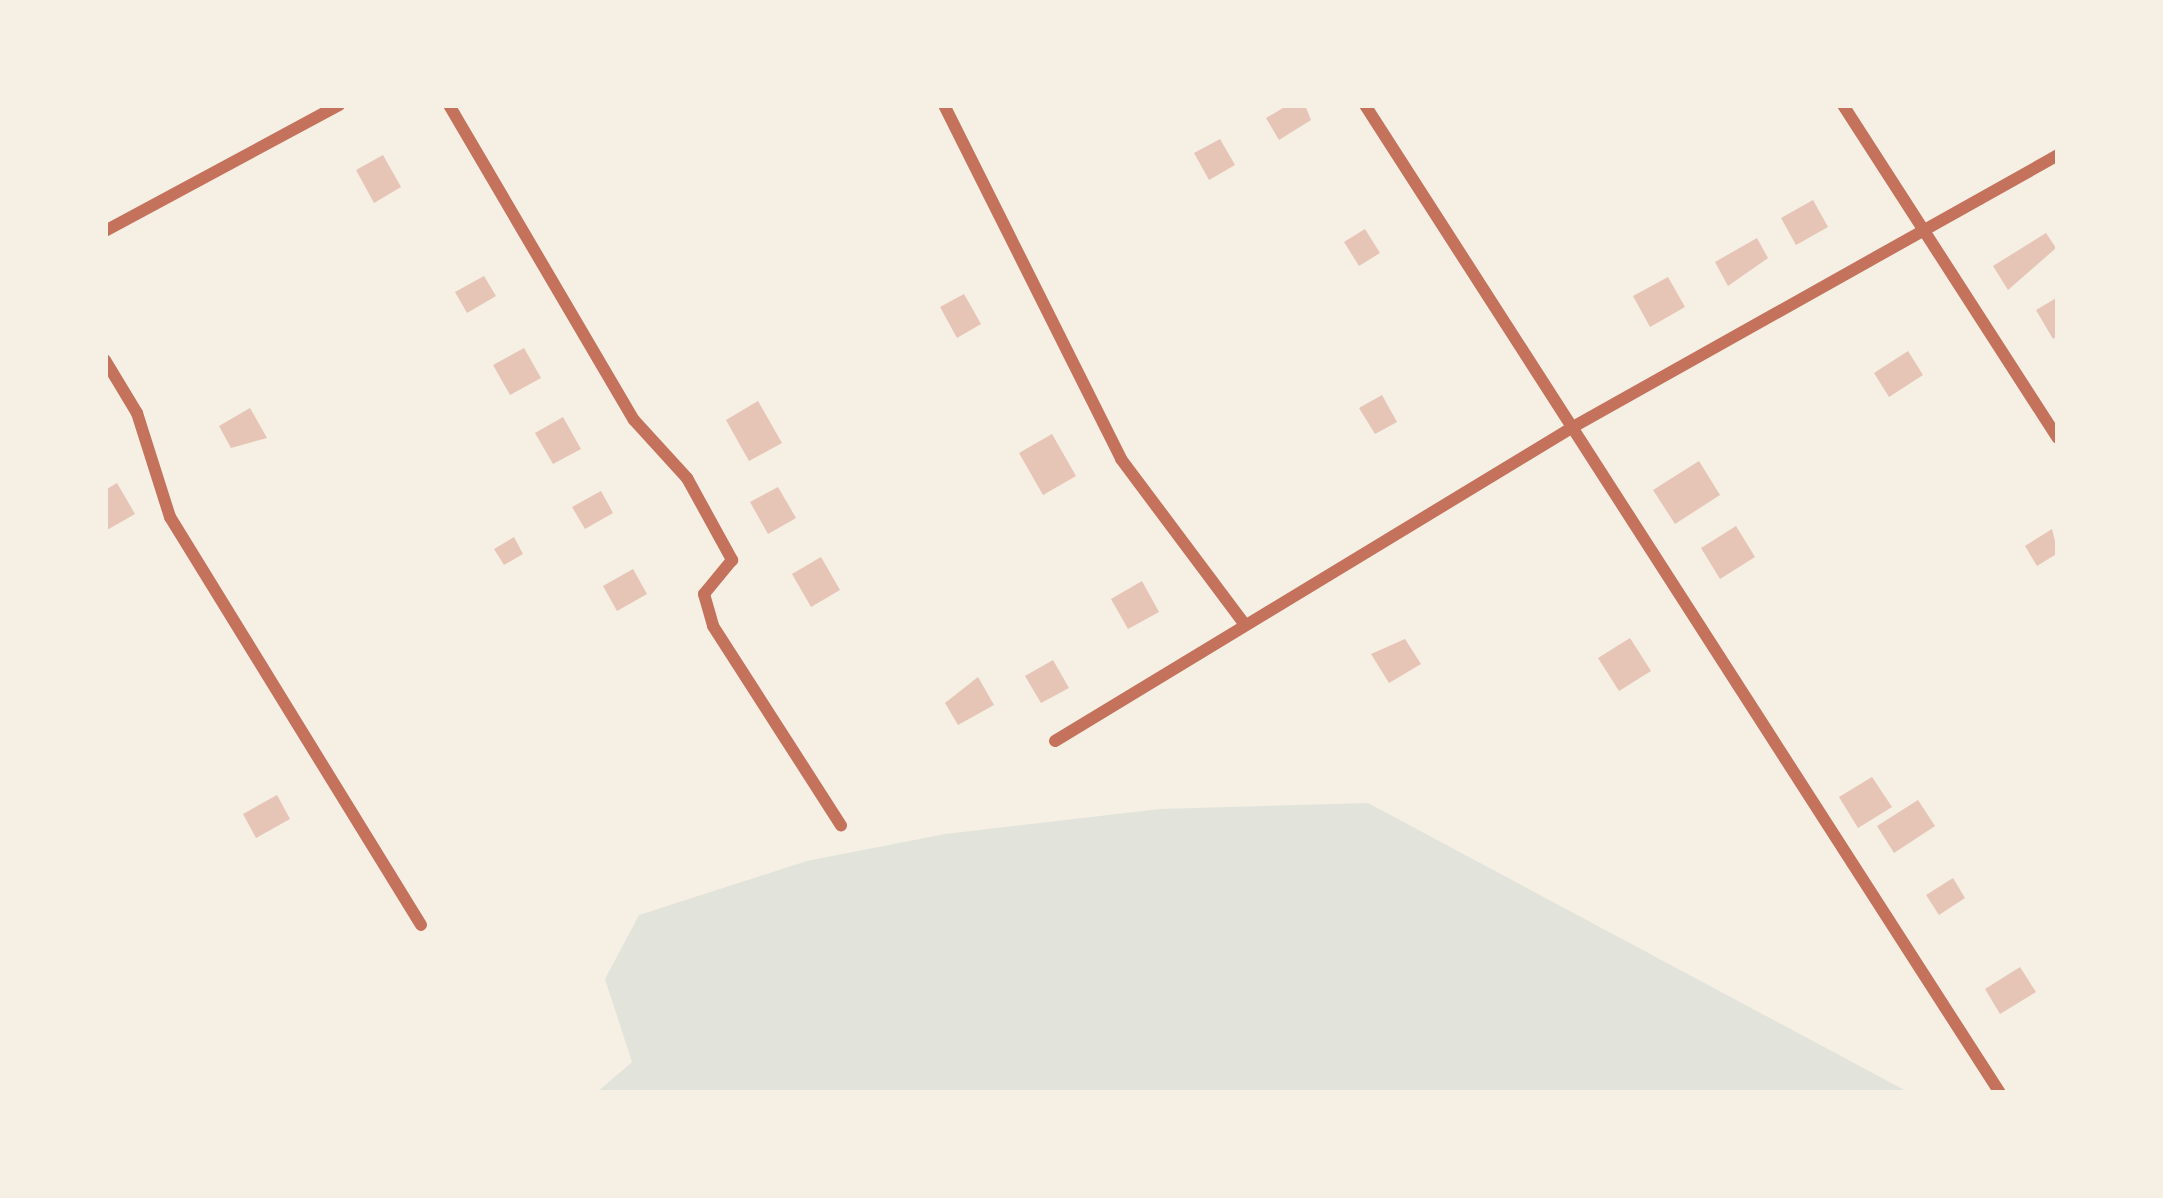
<!DOCTYPE html>
<html>
<head>
<meta charset="utf-8">
<style>
  body { margin:0 }
  #map { position:relative; width:2163px; height:1198px; overflow:hidden; background:#f6efe4; font-family:Mulish,sans-serif }
  div>[style] { position:absolute }
  [style*='--x'] { left:calc(var(--x)*1px); top:calc(var(--y)*1px); width:calc(var(--w)*1px); rotate:calc(var(--a)*1deg) }
  .green>* { inset:0; background:#e2e4dc }
  .building>* { inset:0; background:#e6c5b7 }
  .minor>* { height:12px; margin:-6px; padding:0 6px; transform-origin:6px; border-radius:6px; background:#c5725c }
  span { translate:-50% -50%; white-space:nowrap; text-align:center; line-height:1.15; -webkit-text-stroke:12px #f6efe4; paint-order:stroke }
  .frame { position:absolute; inset:0; border:108px solid #f6efe4; pointer-events:none }
</style>
</head>
<body>
<div id="map">
  <div class="green">
    <div style="clip-path:polygon(1368px 803px,1910px 1093px,596px 1093px,632px 1062px,605px 979px,639px 915px,807px 861px,945px 834px,1160px 809px)"></div>
  </div>
  <div class="building">
    <div style="clip-path:polygon(1288px 105px,1305px 105px,1311px 120px,1279px 140px,1266px 118px)"></div>
    <div style="clip-path:polygon(1220px 139px,1235px 165px,1209px 180px,1194px 153px)"></div>
    <div style="clip-path:polygon(383px 155px,401px 187px,374px 203px,356px 170px)"></div>
    <div style="clip-path:polygon(1813px 200px,1828px 227px,1796px 245px,1781px 218px)"></div>
    <div style="clip-path:polygon(1365px 229px,1380px 253px,1359px 266px,1344px 242px)"></div>
    <div style="clip-path:polygon(2046px 233px,2056px 248px,2008px 290px,1993px 266px)"></div>
    <div style="clip-path:polygon(1757px 238px,1768px 258px,1728px 286px,1715px 262px)"></div>
    <div style="clip-path:polygon(484px 276px,496px 296px,467px 313px,455px 292px)"></div>
    <div style="clip-path:polygon(1668px 277px,1685px 307px,1650px 327px,1633px 296px)"></div>
    <div style="clip-path:polygon(964px 294px,981px 324px,957px 338px,940px 307px)"></div>
    <div style="clip-path:polygon(2058px 297px,2058px 336px,2053px 339px,2036px 310px)"></div>
    <div style="clip-path:polygon(524px 348px,541px 378px,510px 395px,493px 365px)"></div>
    <div style="clip-path:polygon(1908px 351px,1923px 375px,1889px 397px,1874px 373px)"></div>
    <div style="clip-path:polygon(1382px 395px,1397px 422px,1375px 434px,1359px 408px)"></div>
    <div style="clip-path:polygon(758px 401px,782px 443px,749px 461px,726px 420px)"></div>
    <div style="clip-path:polygon(250px 408px,267px 438px,231px 448px,219px 426px)"></div>
    <div style="clip-path:polygon(563px 417px,581px 449px,553px 464px,535px 433px)"></div>
    <div style="clip-path:polygon(1052px 434px,1076px 476px,1043px 495px,1019px 453px)"></div>
    <div style="clip-path:polygon(1699px 461px,1720px 495px,1675px 524px,1653px 490px)"></div>
    <div style="clip-path:polygon(117px 483px,135px 514px,107px 530px,105px 490px)"></div>
    <div style="clip-path:polygon(778px 487px,796px 518px,768px 534px,750px 502px)"></div>
    <div style="clip-path:polygon(601px 491px,613px 513px,585px 529px,572px 507px)"></div>
    <div style="clip-path:polygon(1736px 526px,1755px 557px,1720px 579px,1701px 548px)"></div>
    <div style="clip-path:polygon(2052px 529px,2058px 553px,2037px 566px,2025px 546px)"></div>
    <div style="clip-path:polygon(514px 537px,523px 554px,504px 565px,494px 549px)"></div>
    <div style="clip-path:polygon(821px 557px,840px 590px,811px 607px,792px 574px)"></div>
    <div style="clip-path:polygon(633px 569px,647px 594px,617px 611px,603px 586px)"></div>
    <div style="clip-path:polygon(1142px 581px,1159px 612px,1128px 629px,1111px 599px)"></div>
    <div style="clip-path:polygon(1630px 638px,1651px 671px,1619px 691px,1598px 658px)"></div>
    <div style="clip-path:polygon(1405px 639px,1421px 664px,1389px 683px,1371px 654px)"></div>
    <div style="clip-path:polygon(1053px 660px,1069px 688px,1041px 703px,1025px 676px)"></div>
    <div style="clip-path:polygon(978px 677px,994px 705px,958px 725px,945px 703px)"></div>
    <div style="clip-path:polygon(1872px 777px,1892px 807px,1858px 828px,1839px 797px)"></div>
    <div style="clip-path:polygon(277px 795px,290px 819px,256px 838px,243px 814px)"></div>
    <div style="clip-path:polygon(1918px 800px,1935px 826px,1894px 853px,1877px 826px)"></div>
    <div style="clip-path:polygon(1953px 878px,1965px 898px,1939px 915px,1926px 895px)"></div>
    <div style="clip-path:polygon(2020px 967px,2036px 992px,2000px 1014px,1985px 989px)"></div>
  </div>
  <div class="minor">
    <div style="--x:449;--y:105;--w:365;--a:59.6"></div>
    <div style="--x:634;--y:420;--w:79;--a:47.6"></div>
    <div style="--x:687;--y:478;--w:94;--a:61.2"></div>
    <div style="--x:732;--y:560;--w:44;--a:129.5"></div>
    <div style="--x:704;--y:594;--w:33;--a:74"></div>
    <div style="--x:713;--y:626;--w:237;--a:57.3"></div>
    <div style="--x:944;--y:105;--w:396;--a:63.4"></div>
    <div style="--x:1121;--y:459;--w:204;--a:53.2"></div>
    <div style="--x:1365;--y:105;--w:1174;--a:57.27"></div>
    <div style="--x:1843;--y:105;--w:396;--a:57.2"></div>
    <div style="--x:105;--y:231;--w:266;--a:-28.3"></div>
    <div style="--x:105;--y:360;--w:62;--a:58.9"></div>
    <div style="--x:137;--y:413;--w:109;--a:72.4"></div>
    <div style="--x:170;--y:517;--w:479;--a:58.4"></div>
    <div style="--x:1055;--y:741;--w:606;--a:-31.22"></div>
    <div style="--x:1573;--y:427;--w:556;--a:-29.28"></div>
  </div>
  <div class="frame"></div>
</div>
</body>
</html>
